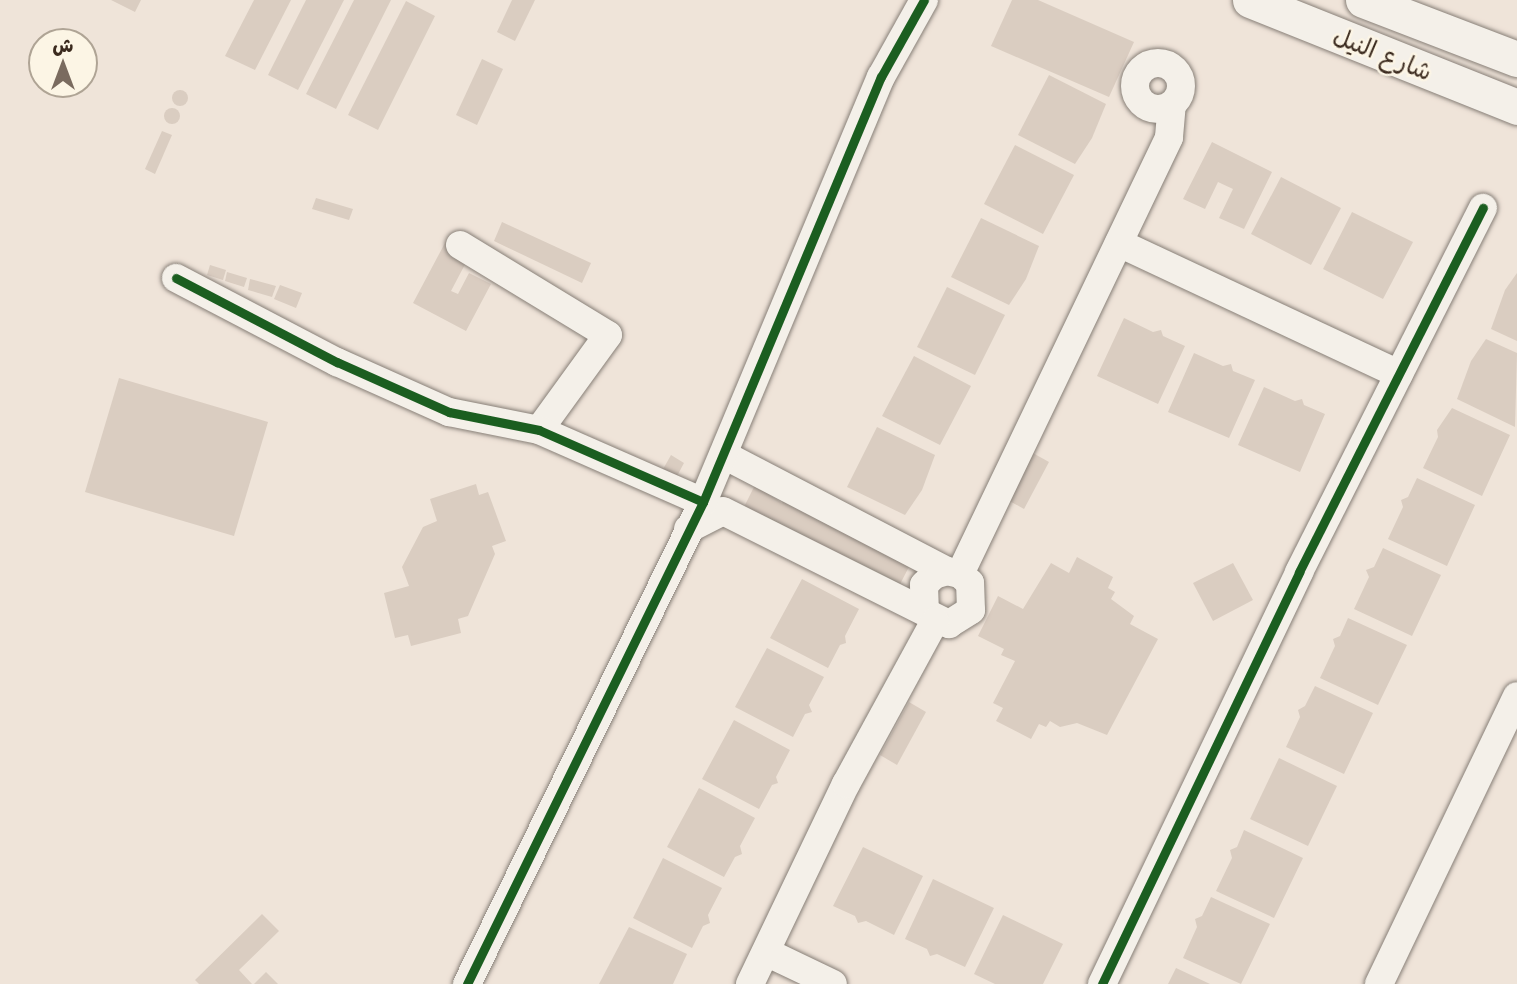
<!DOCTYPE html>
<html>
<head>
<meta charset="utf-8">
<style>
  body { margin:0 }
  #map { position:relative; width:1517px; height:984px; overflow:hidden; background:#efe4d9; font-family:"Playpen Sans","Playpen Sans Arabic",sans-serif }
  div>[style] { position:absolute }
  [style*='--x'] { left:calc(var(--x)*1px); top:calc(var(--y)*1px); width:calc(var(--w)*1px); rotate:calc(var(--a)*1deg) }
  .building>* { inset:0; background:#dacdc1 }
  .round { border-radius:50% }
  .roads { filter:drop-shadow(0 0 2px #877f77) drop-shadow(0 0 2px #877f77) }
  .minor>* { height:28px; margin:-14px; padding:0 14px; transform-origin:14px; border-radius:14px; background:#f4f0e9 }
  .minor>.ring { margin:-14px; padding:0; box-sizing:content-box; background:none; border:28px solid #f4f0e9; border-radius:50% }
  .major>* { height:35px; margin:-17.5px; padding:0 17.5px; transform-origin:17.5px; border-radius:17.5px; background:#f4f0e9 }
  .cycleway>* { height:9px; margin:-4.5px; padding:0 4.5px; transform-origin:4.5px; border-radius:4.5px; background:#1b5e20 }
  span { translate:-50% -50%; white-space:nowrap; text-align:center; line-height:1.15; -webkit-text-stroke:5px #fcf5e5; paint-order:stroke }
  .street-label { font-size:24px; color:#3b2a1e }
  .north { position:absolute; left:28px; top:28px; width:70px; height:70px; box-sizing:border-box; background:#fcf5e5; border:2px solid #afa495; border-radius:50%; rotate:0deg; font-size:19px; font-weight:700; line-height:28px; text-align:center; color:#3b2a1e }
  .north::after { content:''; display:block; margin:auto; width:24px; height:32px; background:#7a6b5f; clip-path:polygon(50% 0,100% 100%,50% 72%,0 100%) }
</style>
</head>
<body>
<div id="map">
  <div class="building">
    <div style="clip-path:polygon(111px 0,141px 0,135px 12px)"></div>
    <div style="clip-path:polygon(254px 0,291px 0,255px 70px,225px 56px)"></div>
    <div style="clip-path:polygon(306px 0,344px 0,298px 90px,268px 75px)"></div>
    <div style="clip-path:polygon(354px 0,391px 0,336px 109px,306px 94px)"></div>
    <div style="clip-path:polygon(512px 0,535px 0,515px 41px,497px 32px)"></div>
    <div style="clip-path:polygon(1012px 0,1038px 0,1134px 42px,1109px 97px,991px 46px)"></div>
    <div style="clip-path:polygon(406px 1px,435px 16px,378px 130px,348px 115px)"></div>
    <div style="clip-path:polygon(482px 59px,503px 69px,477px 125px,456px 115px)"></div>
    <div style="clip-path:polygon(1049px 75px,1106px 104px,1092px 138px,1075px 164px,1018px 135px)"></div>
    <div class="round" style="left:172px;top:90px;width:16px;height:16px"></div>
    <div class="round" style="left:164px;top:108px;width:16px;height:16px"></div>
    <div style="clip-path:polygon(162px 131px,172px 135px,155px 174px,145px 169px)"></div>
    <div style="clip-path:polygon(1212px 142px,1272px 172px,1244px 229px,1219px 218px,1233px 189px,1218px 182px,1205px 209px,1183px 199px)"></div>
    <div style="clip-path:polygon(1015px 145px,1074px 175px,1043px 234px,984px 204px)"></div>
    <div style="clip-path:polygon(1281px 177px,1341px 208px,1311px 265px,1251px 234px)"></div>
    <div style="clip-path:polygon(316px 198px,353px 209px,349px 220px,312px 209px)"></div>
    <div style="clip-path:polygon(1352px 212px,1413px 242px,1383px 299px,1323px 269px)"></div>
    <div style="clip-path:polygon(981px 218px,1039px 246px,1026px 279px,1009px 305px,951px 277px)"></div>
    <div style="clip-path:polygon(502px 222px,591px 263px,582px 283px,494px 241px)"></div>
    <div style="clip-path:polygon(446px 241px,471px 253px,451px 291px,458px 294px,469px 273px,491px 284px,466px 331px,413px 303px)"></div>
    <div style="clip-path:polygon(210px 265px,226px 270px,223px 280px,207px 275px)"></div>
    <div style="clip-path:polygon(227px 272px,247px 278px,244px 287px,225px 281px)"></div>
    <div style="clip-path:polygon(1517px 273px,1517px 341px,1491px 329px,1505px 290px)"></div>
    <div style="clip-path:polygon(250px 279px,276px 286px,272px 297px,248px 290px)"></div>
    <div style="clip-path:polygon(280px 285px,302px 293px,296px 308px,274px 299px)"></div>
    <div style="clip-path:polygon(947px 287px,1005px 315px,975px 375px,917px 347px)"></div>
    <div style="clip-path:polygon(1124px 318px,1153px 332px,1161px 330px,1163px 336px,1185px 346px,1158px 404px,1097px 376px)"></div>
    <div style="clip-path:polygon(1486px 339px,1517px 353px,1515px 427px,1457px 399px,1471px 361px)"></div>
    <div style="clip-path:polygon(1194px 353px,1223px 366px,1231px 364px,1233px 371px,1255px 380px,1229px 438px,1168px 412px)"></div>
    <div style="clip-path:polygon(914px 356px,971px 386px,940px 445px,882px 416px)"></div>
    <div style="clip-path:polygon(119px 378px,268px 422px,234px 536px,85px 492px)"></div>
    <div style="clip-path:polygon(1264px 387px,1295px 401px,1302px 399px,1304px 405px,1325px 414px,1300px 472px,1238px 445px)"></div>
    <div style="clip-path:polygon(1452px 408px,1510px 435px,1482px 496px,1423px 468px,1438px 437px,1437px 430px)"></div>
    <div style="clip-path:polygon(877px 427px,935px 455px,922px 490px,905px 515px,847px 487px)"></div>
    <div style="clip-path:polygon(1031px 452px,1049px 462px,1024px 509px,1006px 499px)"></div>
    <div style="clip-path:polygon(671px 455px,684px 463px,676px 478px,662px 471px)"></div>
    <div style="clip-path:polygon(1417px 478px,1475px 505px,1447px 566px,1388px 539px,1403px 507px,1401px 500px,1408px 497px)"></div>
    <div style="clip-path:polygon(476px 484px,479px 495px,488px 492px,506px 541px,492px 546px,495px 554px,468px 616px,458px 619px,461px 633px,411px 646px,408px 635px,395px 638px,384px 593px,409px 586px,402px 567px,423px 527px,437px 521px,430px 499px)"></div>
    <div style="clip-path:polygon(755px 485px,782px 503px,784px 499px,912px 561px,897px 590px,741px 513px)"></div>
    <div style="clip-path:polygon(1383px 548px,1441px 575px,1412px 636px,1354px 609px,1369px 577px,1366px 570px,1374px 567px)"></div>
    <div style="clip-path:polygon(1077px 557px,1113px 577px,1108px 588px,1115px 592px,1111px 599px,1134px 616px,1130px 624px,1158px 639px,1107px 735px,1077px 723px,1060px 727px,1050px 721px,1046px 727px,1039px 724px,1031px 739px,996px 721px,1003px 708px,993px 703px,1015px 661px,1001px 655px,1004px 649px,978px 636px,998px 596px,1023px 609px,1051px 563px,1069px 573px)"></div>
    <div style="clip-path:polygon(1233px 563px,1253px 600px,1213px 621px,1193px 583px)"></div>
    <div style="clip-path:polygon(802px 579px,859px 609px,845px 636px,846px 643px,840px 645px,828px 668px,770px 638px)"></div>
    <div style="clip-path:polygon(1348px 618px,1407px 645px,1378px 705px,1320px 678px,1335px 646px,1333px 639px,1340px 636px)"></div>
    <div style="clip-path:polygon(767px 648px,824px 677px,809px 705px,812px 712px,805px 714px,793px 737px,735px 707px)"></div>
    <div style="clip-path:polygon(1315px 686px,1373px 713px,1344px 774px,1286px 747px,1300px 717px,1298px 710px,1305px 706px)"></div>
    <div style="clip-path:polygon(909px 702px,926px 712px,897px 765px,880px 755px)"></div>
    <div style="clip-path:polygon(734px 720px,790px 750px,776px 777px,778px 783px,772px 785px,759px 809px,702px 779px)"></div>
    <div style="clip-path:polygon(1279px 758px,1337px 786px,1308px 846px,1250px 819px)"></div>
    <div style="clip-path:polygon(699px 788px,755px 818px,740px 846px,742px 854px,735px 857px,724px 877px,667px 847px)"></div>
    <div style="clip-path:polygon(1244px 830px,1303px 858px,1274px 918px,1216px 891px,1232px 858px,1230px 850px,1237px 847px)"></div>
    <div style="clip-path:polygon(863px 847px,923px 876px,894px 935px,866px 921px,858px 923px,855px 916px,833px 906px)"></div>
    <div style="clip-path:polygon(663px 858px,722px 888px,708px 915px,710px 923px,703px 926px,692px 948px,633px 918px)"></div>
    <div style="clip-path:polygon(933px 879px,994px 908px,965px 967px,937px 954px,930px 956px,927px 949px,905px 939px)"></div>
    <div style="clip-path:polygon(1211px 897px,1270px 924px,1241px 984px,1183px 958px,1197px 927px,1195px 919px,1202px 916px)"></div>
    <div style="clip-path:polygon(262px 914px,279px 931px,239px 970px,252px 984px,199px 984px,195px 980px)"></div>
    <div style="clip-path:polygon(1003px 915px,1063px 944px,1043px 984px,995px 984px,974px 974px)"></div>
    <div style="clip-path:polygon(629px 927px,687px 954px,673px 984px,599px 984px)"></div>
    <div style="clip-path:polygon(1176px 968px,1210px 984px,1168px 984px)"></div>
    <div style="clip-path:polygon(266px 972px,278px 984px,254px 984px)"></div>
  </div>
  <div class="roads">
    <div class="minor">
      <div class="ring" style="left:1135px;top:63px;width:18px;height:18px"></div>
      <div style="--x:1119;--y:243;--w:309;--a:25.1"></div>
      <div style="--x:460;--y:245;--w:173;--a:31.3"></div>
      <div style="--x:608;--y:335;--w:117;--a:126"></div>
      <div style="--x:176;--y:278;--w:182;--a:27.6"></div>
      <div style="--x:337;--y:362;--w:123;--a:24.1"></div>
      <div style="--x:449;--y:412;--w:92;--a:11.3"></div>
      <div style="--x:539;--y:430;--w:179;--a:23.7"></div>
      <div style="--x:724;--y:455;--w:251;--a:27.5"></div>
      <div style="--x:688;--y:529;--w:39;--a:-27"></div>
      <div style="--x:723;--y:511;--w:253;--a:26.6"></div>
      <div style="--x:949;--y:624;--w:26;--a:-32"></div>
      <div style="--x:971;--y:610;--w:27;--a:-92"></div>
      <div style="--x:970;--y:583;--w:13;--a:-138"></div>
      <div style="--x:960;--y:574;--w:13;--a:-167"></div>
      <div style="--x:947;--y:571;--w:14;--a:163"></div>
      <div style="--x:934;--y:575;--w:14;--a:135"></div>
      <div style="--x:924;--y:585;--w:26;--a:88"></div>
      <div style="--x:960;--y:574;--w:484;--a:-64.4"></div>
      <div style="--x:1169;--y:137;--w:32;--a:-85"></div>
      <div style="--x:766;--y:952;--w:74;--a:25.5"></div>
      <div style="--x:467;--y:984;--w:537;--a:-63.91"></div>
      <div style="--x:703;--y:502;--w:461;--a:-67.3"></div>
      <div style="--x:881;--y:77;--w:88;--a:-60.8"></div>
      <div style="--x:750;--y:984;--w:222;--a:-64.4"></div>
      <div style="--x:846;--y:784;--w:186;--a:-61.4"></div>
      <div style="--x:1102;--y:984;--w:457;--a:-64.4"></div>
      <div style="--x:1299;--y:572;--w:408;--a:-63.2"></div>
      <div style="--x:1379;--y:984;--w:319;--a:-64.4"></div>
    </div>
    <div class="major">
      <div style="--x:1250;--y:0;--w:288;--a:21.8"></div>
      <div style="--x:1363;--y:0;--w:165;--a:21"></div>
    </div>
  </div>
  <div class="cycleway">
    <div style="--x:176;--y:278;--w:182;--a:27.6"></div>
    <div style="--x:337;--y:362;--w:123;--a:24.1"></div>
    <div style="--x:449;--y:412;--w:92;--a:11.3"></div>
    <div style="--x:539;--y:430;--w:179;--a:23.7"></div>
    <div style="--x:467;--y:984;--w:537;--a:-63.91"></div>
    <div style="--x:703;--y:502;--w:461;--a:-67.3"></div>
    <div style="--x:881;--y:77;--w:88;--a:-60.8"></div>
    <div style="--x:1102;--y:984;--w:457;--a:-64.4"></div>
    <div style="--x:1299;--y:572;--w:408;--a:-63.2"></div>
  </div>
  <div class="street-label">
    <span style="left:1383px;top:53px;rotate:22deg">شارع النيل</span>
  </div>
  <div class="north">ش</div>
</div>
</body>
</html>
